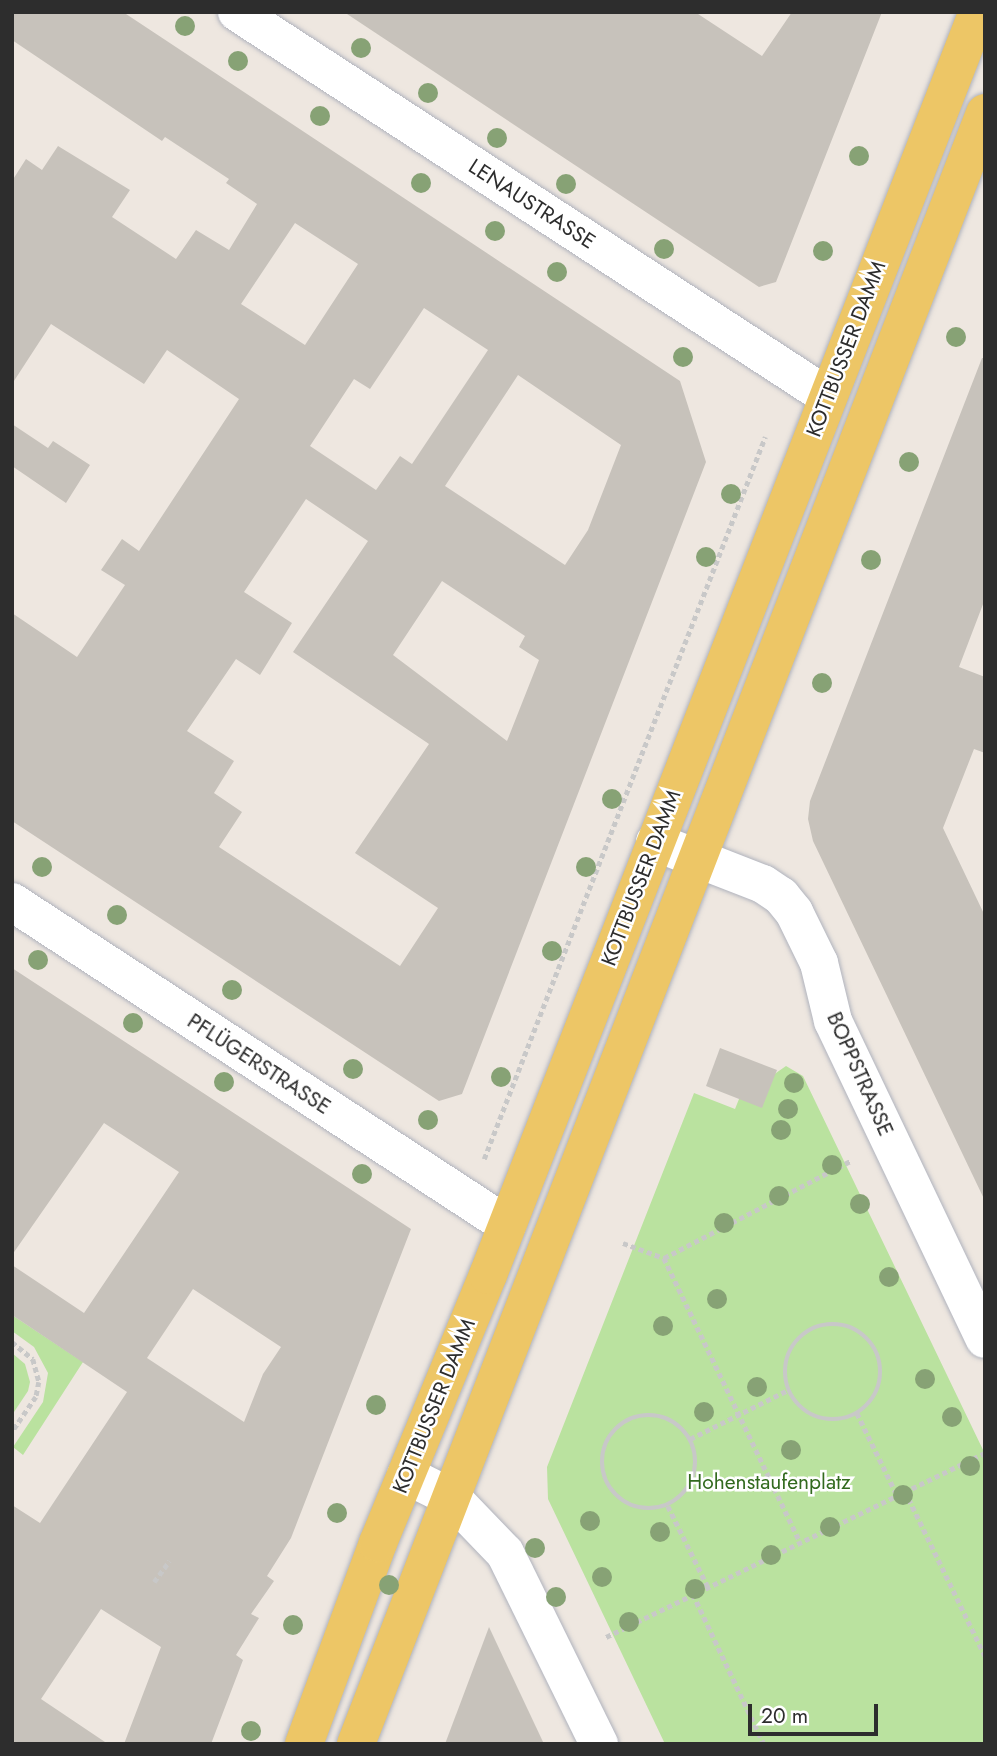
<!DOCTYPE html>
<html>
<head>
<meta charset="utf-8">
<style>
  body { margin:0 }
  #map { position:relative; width:997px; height:1756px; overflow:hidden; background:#eee7e0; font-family:Jost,sans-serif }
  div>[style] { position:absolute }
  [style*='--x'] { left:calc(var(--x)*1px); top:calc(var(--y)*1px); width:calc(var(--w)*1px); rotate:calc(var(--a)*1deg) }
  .green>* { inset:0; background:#bae29f }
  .building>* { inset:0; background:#c7c2bb }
  .path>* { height:4.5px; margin-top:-2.25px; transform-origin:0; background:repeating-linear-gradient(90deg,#c8c8c8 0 5px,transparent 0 8.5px) }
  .path>.ring { margin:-2.25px; padding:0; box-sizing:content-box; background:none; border:4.5px solid #c8c8c8; border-radius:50% }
  .roads { filter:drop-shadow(0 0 2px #b0b3bd) drop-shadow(0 0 2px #b0b3bd) }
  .minor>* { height:38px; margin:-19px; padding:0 19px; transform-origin:19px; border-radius:19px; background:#fff }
  .major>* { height:38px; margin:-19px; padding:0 19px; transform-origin:19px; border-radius:19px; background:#edc666 }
  .trees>* { width:20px; height:20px; margin:-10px; border-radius:50%; background:#87a275 }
  span { translate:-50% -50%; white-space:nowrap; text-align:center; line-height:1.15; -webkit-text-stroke:5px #fff; paint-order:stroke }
  .street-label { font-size:21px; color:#2d2d2d }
  .park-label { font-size:21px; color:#326a1e }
  .frame { position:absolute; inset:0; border:14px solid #2d2d2d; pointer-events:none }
  .scale { position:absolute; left:748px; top:1704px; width:130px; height:32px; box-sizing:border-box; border:4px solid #2d2d2d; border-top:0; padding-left:9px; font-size:21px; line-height:24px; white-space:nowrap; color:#2d2d2d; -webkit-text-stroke:5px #fff; paint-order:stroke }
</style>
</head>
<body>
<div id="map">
  <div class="green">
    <div style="clip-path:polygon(786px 1066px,803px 1076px,985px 1454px,985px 1744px,665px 1744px,548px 1499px,547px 1467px,694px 1093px,735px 1109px,739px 1099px)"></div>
    <div style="clip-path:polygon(12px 1315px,83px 1362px,23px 1455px,13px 1447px,43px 1402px,48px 1373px,34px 1347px,12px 1331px)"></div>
    <div style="clip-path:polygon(12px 1353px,25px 1364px,30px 1382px,28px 1391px,12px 1415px)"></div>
  </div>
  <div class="building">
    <div style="clip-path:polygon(evenodd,12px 12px,123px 12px,680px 381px,706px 462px,462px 1094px,439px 1101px,12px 821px,12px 613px,77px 657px,125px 585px,101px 570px,122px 539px,139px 551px,239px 399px,167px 350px,144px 384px,51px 324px,12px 384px,12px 181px,26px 159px,42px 170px,58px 146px,130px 190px,112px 217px,176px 259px,196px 230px,229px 250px,257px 204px,226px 183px,229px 179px,165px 137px,162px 141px,12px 40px,12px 12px,295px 223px,358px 264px,305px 345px,241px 304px,295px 223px,12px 12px,424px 308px,488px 350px,412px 464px,400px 456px,376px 490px,310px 446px,354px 379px,370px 389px,424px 308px,12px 12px,518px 375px,621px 445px,588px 530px,565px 565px,445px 486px,518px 375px,12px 12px,306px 499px,368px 541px,293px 652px,429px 744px,355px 853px,438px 908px,400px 966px,219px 847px,242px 812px,214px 793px,234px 761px,187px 731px,236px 659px,260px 675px,292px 623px,244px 592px,306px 499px,12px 12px,442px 581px,525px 636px,519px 647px,539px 660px,507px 741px,393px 655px,442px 581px)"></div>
    <div style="clip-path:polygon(344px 12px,695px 12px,762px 56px,792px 12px,882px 12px,776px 282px,759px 287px)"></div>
    <div style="clip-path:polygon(982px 358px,985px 358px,985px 599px,959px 667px,985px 677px,985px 753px,974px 749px,943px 828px,985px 916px,985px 1201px,813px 841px,808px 819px,810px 801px)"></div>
    <div style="clip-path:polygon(12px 424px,48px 448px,53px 441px,90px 465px,66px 503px,12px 466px)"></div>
    <div style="clip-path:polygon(evenodd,12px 968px,411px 1229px,291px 1538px,267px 1576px,274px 1581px,251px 1614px,259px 1618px,236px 1655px,243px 1660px,211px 1744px,124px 1744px,161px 1647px,101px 1609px,41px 1699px,108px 1744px,12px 1744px,12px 1505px,40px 1523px,127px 1392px,12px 1315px,12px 1265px,84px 1313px,179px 1172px,104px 1123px,12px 1255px,12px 968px,193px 1289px,281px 1347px,263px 1374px,244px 1422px,147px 1358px,193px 1289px)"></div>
    <div style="clip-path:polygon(720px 1048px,777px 1070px,762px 1108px,706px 1086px)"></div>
    <div style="clip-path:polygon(489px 1627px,544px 1744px,445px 1744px)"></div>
  </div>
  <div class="path">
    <div style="--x:484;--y:1159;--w:775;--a:-68.73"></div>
    <div style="--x:623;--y:1243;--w:44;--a:20.1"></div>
    <div style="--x:664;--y:1258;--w:315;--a:64.4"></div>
    <div style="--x:664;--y:1258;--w:210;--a:-27.5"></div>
    <div class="ring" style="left:785px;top:1324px;width:91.5px;height:91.5px"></div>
    <div style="--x:12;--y:1342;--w:27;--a:39"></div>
    <div style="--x:33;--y:1359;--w:24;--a:75"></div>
    <div style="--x:39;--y:1382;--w:15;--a:101"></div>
    <div style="--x:36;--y:1397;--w:42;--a:124.4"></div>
    <div style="--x:857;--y:1413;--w:91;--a:64"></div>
    <div class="ring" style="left:602px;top:1415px;width:89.5px;height:89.5px"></div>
    <div style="--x:690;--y:1439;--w:110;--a:-26.6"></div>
    <div style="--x:905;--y:1491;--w:183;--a:64.1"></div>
    <div style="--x:668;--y:1506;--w:90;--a:63.7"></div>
    <div style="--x:154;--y:1582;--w:26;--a:-54"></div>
    <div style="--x:693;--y:1594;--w:166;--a:64.7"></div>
    <div style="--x:606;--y:1637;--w:421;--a:-25.9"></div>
  </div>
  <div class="roads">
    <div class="minor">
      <div style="--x:237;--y:12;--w:704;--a:33.06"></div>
      <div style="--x:655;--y:842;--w:116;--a:21.3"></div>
      <div style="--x:763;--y:884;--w:22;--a:34"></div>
      <div style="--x:781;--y:896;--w:21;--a:51"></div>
      <div style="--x:794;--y:912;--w:57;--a:63.9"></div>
      <div style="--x:819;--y:963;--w:60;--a:76.4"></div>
      <div style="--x:833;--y:1021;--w:352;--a:64.5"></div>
      <div style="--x:12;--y:902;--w:591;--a:33.13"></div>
      <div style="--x:406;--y:1475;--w:51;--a:26.6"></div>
      <div style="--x:452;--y:1498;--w:76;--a:46.1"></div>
      <div style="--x:505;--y:1553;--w:213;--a:63.8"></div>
    </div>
    <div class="major">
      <div style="--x:304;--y:1744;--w:214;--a:-69.8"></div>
      <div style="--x:378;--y:1543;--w:290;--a:-67.7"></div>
      <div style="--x:488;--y:1275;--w:1355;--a:-68.8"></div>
      <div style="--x:356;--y:1744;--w:1748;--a:-68.91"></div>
    </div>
  </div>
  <div class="trees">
    <div style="left:185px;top:26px"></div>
    <div style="left:361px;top:48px"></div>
    <div style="left:238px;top:61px"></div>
    <div style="left:428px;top:93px"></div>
    <div style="left:320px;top:116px"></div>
    <div style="left:497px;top:138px"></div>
    <div style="left:859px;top:156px"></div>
    <div style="left:421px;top:183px"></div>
    <div style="left:566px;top:184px"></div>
    <div style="left:495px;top:231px"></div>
    <div style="left:664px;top:249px"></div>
    <div style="left:823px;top:251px"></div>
    <div style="left:557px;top:272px"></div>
    <div style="left:956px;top:337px"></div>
    <div style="left:683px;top:357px"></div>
    <div style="left:909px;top:462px"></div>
    <div style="left:731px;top:494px"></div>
    <div style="left:706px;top:557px"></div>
    <div style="left:871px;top:560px"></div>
    <div style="left:822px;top:683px"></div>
    <div style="left:612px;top:799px"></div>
    <div style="left:42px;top:867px"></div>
    <div style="left:586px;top:867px"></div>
    <div style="left:117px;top:915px"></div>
    <div style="left:552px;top:951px"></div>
    <div style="left:38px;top:960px"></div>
    <div style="left:232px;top:990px"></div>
    <div style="left:133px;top:1023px"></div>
    <div style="left:353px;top:1069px"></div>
    <div style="left:501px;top:1077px"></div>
    <div style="left:224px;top:1082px"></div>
    <div style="left:794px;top:1083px"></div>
    <div style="left:788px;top:1109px"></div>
    <div style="left:428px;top:1120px"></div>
    <div style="left:781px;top:1130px"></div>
    <div style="left:832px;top:1165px"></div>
    <div style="left:362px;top:1174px"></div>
    <div style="left:779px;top:1196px"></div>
    <div style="left:860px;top:1204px"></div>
    <div style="left:724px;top:1223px"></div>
    <div style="left:889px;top:1277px"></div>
    <div style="left:717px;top:1299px"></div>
    <div style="left:663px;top:1326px"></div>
    <div style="left:925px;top:1379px"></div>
    <div style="left:757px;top:1387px"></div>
    <div style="left:376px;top:1405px"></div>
    <div style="left:704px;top:1412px"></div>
    <div style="left:952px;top:1417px"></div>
    <div style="left:791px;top:1450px"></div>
    <div style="left:970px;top:1466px"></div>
    <div style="left:903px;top:1495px"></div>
    <div style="left:337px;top:1513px"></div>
    <div style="left:590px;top:1521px"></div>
    <div style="left:830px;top:1527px"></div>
    <div style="left:660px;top:1532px"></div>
    <div style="left:535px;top:1548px"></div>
    <div style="left:771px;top:1555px"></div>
    <div style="left:602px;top:1577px"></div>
    <div style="left:389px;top:1585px"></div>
    <div style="left:695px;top:1589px"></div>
    <div style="left:556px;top:1597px"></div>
    <div style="left:629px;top:1622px"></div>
    <div style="left:293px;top:1625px"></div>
    <div style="left:251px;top:1731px"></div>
  </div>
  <div class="street-label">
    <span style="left:532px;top:204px;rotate:33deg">LENAUSTRASSE</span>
    <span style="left:846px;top:349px;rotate:-69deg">KOTTBUSSER DAMM</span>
    <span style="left:641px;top:878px;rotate:-69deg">KOTTBUSSER DAMM</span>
    <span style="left:259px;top:1064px;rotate:33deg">PFLÜGERSTRASSE</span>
    <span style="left:860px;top:1074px;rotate:66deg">BOPPSTRASSE</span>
    <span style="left:434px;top:1406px;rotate:-68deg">KOTTBUSSER DAMM</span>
  </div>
  <div class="park-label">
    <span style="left:769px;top:1482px">Hohenstaufenplatz</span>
  </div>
  <div class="frame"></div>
  <div class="scale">20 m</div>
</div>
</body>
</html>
